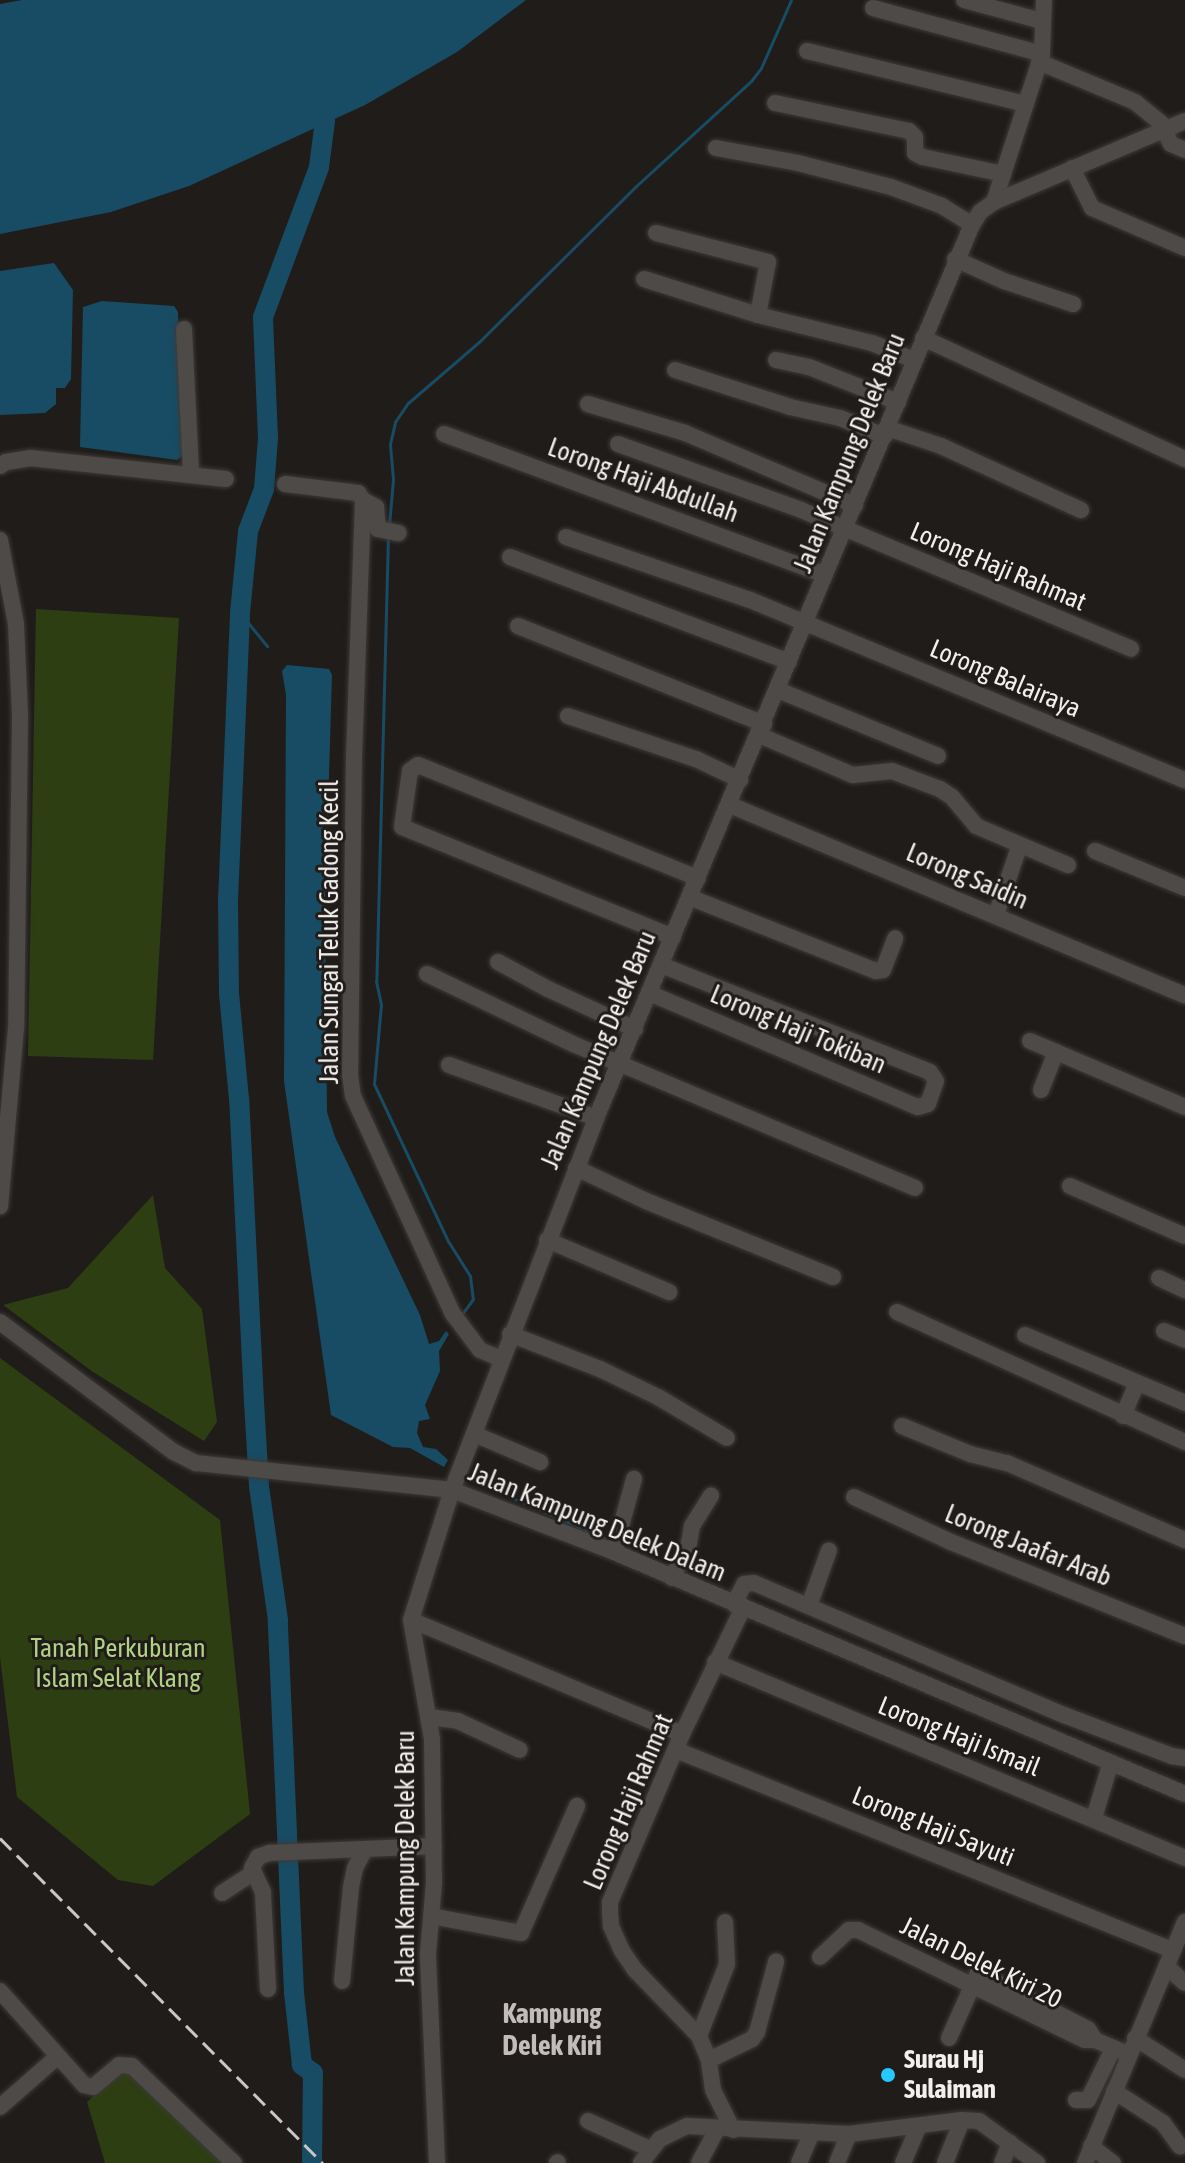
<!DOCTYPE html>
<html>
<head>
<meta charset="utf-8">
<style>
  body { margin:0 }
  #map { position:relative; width:1185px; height:2163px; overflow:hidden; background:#201c1a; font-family:"Asap Condensed",sans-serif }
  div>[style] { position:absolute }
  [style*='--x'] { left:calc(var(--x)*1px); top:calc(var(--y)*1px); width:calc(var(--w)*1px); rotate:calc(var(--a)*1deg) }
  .green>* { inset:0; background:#2e3e13 }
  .water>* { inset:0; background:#174c64 }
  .stream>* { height:3px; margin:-1.5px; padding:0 1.5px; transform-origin:1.5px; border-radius:1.5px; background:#174c64 }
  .river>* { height:20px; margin:-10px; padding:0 10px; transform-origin:10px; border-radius:10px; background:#174c64 }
  .roads { filter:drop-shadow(0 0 2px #3c3a38) drop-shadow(0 0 2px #3c3a38) }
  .minor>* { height:16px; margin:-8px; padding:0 8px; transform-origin:8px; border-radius:8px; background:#4d4a47 }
  .rail>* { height:3px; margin-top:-1.5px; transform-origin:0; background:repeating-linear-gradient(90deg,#cac7c5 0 16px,transparent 0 24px) }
  .dots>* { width:22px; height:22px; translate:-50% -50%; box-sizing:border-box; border:4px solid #201c1a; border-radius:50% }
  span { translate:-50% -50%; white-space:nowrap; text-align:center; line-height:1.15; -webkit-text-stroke:6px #201c1a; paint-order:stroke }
  .street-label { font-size:26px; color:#f2efed }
  .park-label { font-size:26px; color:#b1d381 }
  .poi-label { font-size:26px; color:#f2efed; font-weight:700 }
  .left { translate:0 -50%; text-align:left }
  .neighbourhood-label { font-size:28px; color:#c2bdba; font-weight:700 }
</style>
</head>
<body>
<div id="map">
  <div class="green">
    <div style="clip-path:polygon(36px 609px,179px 618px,153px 1060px,28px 1056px)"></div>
    <div style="clip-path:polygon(153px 1195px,165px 1268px,202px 1309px,217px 1422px,204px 1441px,93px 1372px,3px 1305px,68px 1288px)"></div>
    <div style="clip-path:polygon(0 1358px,220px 1520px,250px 1814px,153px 1886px,118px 1880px,17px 1797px,0 1657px)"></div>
    <div style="clip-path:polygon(123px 2069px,230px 2163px,105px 2163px,87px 2102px)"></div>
  </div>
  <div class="water">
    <div style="clip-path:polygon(22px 0,526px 0,457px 52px,365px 105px,189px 186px,111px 212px,0 234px,0 4px)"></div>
    <div style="clip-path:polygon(54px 263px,73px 290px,71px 379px,65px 388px,56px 388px,56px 404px,45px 413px,0 415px,0 271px)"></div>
    <div style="clip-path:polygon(102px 301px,174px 306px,178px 312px,182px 456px,177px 460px,80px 447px,83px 307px)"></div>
    <div style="clip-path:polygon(287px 665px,329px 669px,332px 675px,325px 909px,327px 1112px,335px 1137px,420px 1315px,429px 1344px,439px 1341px,446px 1331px,449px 1334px,439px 1351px,440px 1371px,425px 1405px,430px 1419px,419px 1421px,417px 1433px,423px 1447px,436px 1449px,448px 1460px,444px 1467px,410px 1448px,393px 1447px,331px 1415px,284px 1081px,286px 695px,282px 671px)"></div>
  </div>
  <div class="stream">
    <div style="--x:389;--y:525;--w:46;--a:-85"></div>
    <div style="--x:393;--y:479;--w:35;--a:-95"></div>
    <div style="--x:390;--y:444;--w:23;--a:-77"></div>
    <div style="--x:395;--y:422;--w:23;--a:-56"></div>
    <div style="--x:408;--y:403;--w:94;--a:-40.7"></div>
    <div style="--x:479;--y:342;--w:220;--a:-44.8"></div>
    <div style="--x:635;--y:187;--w:157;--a:-42.4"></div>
    <div style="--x:751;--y:81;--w:16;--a:-52"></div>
    <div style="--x:761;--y:68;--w:74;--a:-66.2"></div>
    <div style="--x:388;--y:536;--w:445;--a:91.5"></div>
    <div style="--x:376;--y:981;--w:24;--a:78"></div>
    <div style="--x:381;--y:1004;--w:80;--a:95"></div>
    <div style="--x:374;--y:1084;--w:174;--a:64.8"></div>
    <div style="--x:448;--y:1241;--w:41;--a:57.8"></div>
    <div style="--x:470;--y:1276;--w:23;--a:83"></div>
    <div style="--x:473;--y:1299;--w:19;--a:126"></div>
    <div style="--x:240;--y:613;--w:43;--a:50.7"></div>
    <div style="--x:467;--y:1478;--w:157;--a:23.6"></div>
  </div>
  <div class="river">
    <div style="--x:312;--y:2163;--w:90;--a:-89.4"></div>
    <div style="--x:313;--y:2073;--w:14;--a:-144"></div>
    <div style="--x:302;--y:2065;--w:72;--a:-96.3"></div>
    <div style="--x:294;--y:1993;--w:373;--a:-92.5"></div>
    <div style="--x:278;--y:1620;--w:135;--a:-98.1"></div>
    <div style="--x:259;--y:1486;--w:84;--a:-93.4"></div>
    <div style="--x:254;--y:1402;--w:303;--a:-92.8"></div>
    <div style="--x:239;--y:1099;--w:105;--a:-95.4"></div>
    <div style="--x:229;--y:994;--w:93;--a:-90.6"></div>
    <div style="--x:228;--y:901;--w:288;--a:-87.6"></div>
    <div style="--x:240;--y:613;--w:82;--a:-84.4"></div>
    <div style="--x:248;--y:531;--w:45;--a:-69.1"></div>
    <div style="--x:264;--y:489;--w:51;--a:-85.5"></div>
    <div style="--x:268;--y:438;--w:121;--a:-92.4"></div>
    <div style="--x:263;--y:317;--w:160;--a:-69.5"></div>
    <div style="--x:319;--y:167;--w:46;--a:-82.6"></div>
    <div style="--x:325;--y:121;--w:27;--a:-107"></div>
  </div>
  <div class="roads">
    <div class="minor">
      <div style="--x:964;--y:0;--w:81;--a:15.1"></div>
      <div style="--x:873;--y:8;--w:175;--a:15.2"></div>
      <div style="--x:807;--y:51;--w:225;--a:13.6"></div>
      <div style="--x:1039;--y:62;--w:104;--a:22.6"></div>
      <div style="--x:1135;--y:102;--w:33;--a:39"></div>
      <div style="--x:1161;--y:123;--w:23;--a:65"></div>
      <div style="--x:1171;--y:144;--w:15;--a:23"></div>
      <div style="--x:775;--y:103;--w:137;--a:11.8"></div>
      <div style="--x:909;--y:131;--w:8;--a:45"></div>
      <div style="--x:915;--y:137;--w:16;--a:90"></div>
      <div style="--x:915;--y:153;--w:9;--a:27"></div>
      <div style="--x:923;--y:157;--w:82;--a:12"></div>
      <div style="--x:716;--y:148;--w:83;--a:10.4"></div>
      <div style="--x:798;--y:163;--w:96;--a:14.5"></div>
      <div style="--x:891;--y:187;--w:54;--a:20.4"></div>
      <div style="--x:942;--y:206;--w:36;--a:32"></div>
      <div style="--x:1072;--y:168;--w:45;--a:63.4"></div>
      <div style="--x:1092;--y:208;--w:101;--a:23.3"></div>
      <div style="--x:994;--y:202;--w:156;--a:-72"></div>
      <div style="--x:1042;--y:54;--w:54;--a:-87.9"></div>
      <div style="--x:656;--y:233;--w:116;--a:14.5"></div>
      <div style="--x:768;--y:262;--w:54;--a:100.7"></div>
      <div style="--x:955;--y:259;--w:54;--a:24.2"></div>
      <div style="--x:1004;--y:281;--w:73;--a:18.4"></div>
      <div style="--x:644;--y:279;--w:120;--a:17.5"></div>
      <div style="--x:758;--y:315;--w:117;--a:13.8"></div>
      <div style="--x:872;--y:343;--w:45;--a:22"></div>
      <div style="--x:184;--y:329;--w:144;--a:87.2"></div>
      <div style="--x:923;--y:338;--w:289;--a:24.8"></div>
      <div style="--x:776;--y:360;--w:34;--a:12"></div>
      <div style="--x:809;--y:367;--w:96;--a:21.5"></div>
      <div style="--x:675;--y:370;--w:121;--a:17.8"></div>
      <div style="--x:790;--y:407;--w:51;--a:12.4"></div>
      <div style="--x:840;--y:418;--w:48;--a:22.2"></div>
      <div style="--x:588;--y:404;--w:101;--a:16.6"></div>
      <div style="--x:685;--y:433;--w:185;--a:23"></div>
      <div style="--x:887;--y:428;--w:57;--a:18.4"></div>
      <div style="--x:941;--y:446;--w:154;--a:24.6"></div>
      <div style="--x:444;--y:434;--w:406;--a:20.3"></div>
      <div style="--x:618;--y:444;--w:195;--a:19.8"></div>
      <div style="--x:801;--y:510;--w:358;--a:22.8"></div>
      <div style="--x:0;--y:466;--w:7;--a:-34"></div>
      <div style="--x:6;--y:462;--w:24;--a:-9"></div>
      <div style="--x:30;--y:458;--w:197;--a:6.1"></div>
      <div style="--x:285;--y:484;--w:74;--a:7"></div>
      <div style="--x:358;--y:493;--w:9;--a:54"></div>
      <div style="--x:363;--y:500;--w:255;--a:92"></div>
      <div style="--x:354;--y:755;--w:320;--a:90.7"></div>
      <div style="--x:350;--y:1075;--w:21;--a:82"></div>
      <div style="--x:353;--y:1096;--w:240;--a:65.4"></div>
      <div style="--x:453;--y:1314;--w:45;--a:53.1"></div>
      <div style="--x:480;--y:1350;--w:23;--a:23"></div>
      <div style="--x:363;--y:500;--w:15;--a:28"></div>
      <div style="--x:376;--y:507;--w:22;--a:85"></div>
      <div style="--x:378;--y:529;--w:21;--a:11"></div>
      <div style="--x:566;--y:537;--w:194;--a:18.9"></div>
      <div style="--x:750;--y:600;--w:471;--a:22.5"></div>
      <div style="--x:0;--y:540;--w:86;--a:79.2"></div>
      <div style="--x:16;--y:624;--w:93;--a:87.5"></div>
      <div style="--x:20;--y:717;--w:311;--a:90.7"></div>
      <div style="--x:16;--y:1028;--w:179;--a:95.1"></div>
      <div style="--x:510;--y:557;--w:298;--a:20.6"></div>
      <div style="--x:518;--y:626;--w:265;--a:21.7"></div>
      <div style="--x:778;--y:690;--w:173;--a:22.4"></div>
      <div style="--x:568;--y:716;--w:135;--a:18.6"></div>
      <div style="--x:696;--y:759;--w:49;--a:25.5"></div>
      <div style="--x:759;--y:735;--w:102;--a:23.1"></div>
      <div style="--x:853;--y:775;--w:39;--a:-6"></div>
      <div style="--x:892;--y:771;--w:51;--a:20.6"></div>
      <div style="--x:940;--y:789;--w:14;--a:34"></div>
      <div style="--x:952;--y:797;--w:38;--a:50"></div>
      <div style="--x:976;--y:826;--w:100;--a:23"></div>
      <div style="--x:730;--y:805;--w:493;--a:22.7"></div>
      <div style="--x:1095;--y:851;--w:97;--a:22.3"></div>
      <div style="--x:689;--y:897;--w:201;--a:21.6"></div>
      <div style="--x:876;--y:971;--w:7;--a:-8"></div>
      <div style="--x:883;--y:970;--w:34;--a:-69"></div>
      <div style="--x:996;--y:915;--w:72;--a:-71.3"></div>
      <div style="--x:673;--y:937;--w:292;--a:-157.9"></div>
      <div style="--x:402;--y:827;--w:57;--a:-81.9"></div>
      <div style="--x:410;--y:771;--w:10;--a:-37"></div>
      <div style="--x:418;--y:765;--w:302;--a:22"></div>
      <div style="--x:498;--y:962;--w:57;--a:28.4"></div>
      <div style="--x:548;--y:989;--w:96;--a:24.7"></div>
      <div style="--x:427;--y:974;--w:162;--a:25.6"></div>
      <div style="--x:573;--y:1044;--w:371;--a:22.8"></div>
      <div style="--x:649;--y:993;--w:292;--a:23"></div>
      <div style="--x:918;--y:1107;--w:10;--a:-17"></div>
      <div style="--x:928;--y:1104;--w:24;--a:-71"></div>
      <div style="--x:936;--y:1081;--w:11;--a:-124"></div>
      <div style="--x:930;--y:1072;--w:289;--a:-158.3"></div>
      <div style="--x:1030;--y:1041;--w:28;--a:23"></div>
      <div style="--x:449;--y:1065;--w:156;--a:19.8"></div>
      <div style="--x:1041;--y:1090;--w:41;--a:-68.5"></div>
      <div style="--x:1056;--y:1052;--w:140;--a:23.1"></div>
      <div style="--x:576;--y:1168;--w:77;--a:25.2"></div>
      <div style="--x:646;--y:1201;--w:202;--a:22.1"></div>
      <div style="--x:1070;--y:1186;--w:125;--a:23.5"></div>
      <div style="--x:547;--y:1240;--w:133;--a:23.1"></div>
      <div style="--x:1159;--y:1278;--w:29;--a:25"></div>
      <div style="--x:897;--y:1312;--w:316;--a:24.3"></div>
      <div style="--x:0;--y:1322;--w:217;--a:36.8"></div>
      <div style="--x:174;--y:1452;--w:25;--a:27"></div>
      <div style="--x:196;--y:1463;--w:257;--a:6"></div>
      <div style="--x:452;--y:1490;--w:173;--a:20.9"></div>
      <div style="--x:614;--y:1552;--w:620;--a:22.97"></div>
      <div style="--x:1164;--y:1331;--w:23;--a:23"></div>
      <div style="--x:510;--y:1334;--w:97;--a:21.3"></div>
      <div style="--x:600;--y:1369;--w:64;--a:25.8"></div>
      <div style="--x:658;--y:1397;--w:80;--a:30.7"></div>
      <div style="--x:1025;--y:1335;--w:174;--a:23"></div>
      <div style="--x:1123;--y:1416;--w:36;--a:-67"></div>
      <div style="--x:902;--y:1426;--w:74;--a:22.4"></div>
      <div style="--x:970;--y:1454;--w:38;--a:14"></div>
      <div style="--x:1007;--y:1463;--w:194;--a:23.4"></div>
      <div style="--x:474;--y:1434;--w:72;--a:23"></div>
      <div style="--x:854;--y:1497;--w:107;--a:24.9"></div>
      <div style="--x:951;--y:1542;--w:252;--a:21.9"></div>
      <div style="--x:614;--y:1552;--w:76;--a:-74.7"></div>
      <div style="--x:672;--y:1578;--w:39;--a:-64"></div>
      <div style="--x:689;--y:1543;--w:17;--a:-80"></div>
      <div style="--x:692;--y:1526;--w:36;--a:-58"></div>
      <div style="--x:734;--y:1604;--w:22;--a:-63"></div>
      <div style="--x:744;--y:1584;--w:10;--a:-6"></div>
      <div style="--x:754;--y:1583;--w:337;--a:23.1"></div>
      <div style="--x:1064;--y:1715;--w:116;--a:20.8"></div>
      <div style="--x:1172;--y:1756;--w:13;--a:9"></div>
      <div style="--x:809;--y:1606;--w:59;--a:-70.3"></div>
      <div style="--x:411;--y:1620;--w:294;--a:22.8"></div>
      <div style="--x:715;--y:1662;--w:509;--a:22.64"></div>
      <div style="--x:430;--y:1717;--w:28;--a:8"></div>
      <div style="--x:458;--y:1721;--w:68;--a:25.1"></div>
      <div style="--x:676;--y:1750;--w:535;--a:21.96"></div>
      <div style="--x:1094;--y:1818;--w:55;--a:-73.2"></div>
      <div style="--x:222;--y:1893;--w:37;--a:-33"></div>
      <div style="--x:431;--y:1916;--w:92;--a:10.7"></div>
      <div style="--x:521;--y:1933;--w:139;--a:-66.2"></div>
      <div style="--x:820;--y:1957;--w:40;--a:-43"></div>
      <div style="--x:849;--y:1930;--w:9;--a:0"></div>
      <div style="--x:858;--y:1930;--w:252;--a:25.9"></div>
      <div style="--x:1085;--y:2040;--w:10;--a:0"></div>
      <div style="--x:1095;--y:2040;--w:36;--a:23"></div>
      <div style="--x:1166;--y:1966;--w:25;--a:42"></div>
      <div style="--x:342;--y:1981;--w:94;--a:-84.5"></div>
      <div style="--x:351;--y:1887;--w:19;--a:-78"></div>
      <div style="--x:355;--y:1868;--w:19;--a:-62"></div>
      <div style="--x:268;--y:1989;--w:97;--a:-93"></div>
      <div style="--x:263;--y:1892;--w:26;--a:-115"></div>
      <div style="--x:252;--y:1868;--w:13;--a:-61"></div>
      <div style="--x:258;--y:1857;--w:12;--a:-20"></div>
      <div style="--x:269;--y:1853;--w:165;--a:-2.4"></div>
      <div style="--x:0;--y:1991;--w:126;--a:48.2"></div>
      <div style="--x:84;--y:2085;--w:9;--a:13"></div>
      <div style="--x:93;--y:2087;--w:34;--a:-40"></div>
      <div style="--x:119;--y:2065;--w:13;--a:4"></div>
      <div style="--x:132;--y:2066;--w:141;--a:43.6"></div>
      <div style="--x:699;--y:2036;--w:77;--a:-68.7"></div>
      <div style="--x:727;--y:1964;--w:42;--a:-92.7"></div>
      <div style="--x:949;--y:2038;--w:71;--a:-66"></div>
      <div style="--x:978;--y:1973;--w:123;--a:27"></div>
      <div style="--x:1088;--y:2029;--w:13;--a:58"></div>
      <div style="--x:1135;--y:2038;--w:59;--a:32.6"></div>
      <div style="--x:709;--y:2060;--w:48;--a:-26"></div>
      <div style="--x:752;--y:2039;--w:9;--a:-54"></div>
      <div style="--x:757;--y:2032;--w:73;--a:-74.8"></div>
      <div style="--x:1114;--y:2091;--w:59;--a:33.1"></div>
      <div style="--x:1163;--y:2123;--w:29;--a:54"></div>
      <div style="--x:1076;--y:2100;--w:12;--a:0"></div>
      <div style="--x:1088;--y:2100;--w:57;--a:-63.9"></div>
      <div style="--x:0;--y:2107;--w:77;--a:-41.3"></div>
      <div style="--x:588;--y:2121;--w:68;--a:24.3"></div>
      <div style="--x:733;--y:2130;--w:45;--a:-116.6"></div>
      <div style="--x:713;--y:2090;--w:30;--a:-98"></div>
      <div style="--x:709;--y:2060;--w:26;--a:-113"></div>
      <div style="--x:699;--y:2036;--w:92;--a:-134.1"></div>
      <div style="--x:635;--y:1970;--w:23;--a:-124"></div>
      <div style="--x:622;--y:1951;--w:27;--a:-114"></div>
      <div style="--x:611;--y:1926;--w:14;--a:-94"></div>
      <div style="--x:610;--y:1912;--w:10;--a:-90"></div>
      <div style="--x:610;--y:1902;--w:183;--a:-66.8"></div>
      <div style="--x:682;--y:1734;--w:140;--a:-64.2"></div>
      <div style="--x:1091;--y:2146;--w:28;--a:38"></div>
      <div style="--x:437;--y:2163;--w:210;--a:-92.5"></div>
      <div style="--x:428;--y:1953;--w:70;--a:-85.1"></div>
      <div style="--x:434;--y:1883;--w:144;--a:-90.8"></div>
      <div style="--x:432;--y:1739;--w:121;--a:-100"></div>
      <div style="--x:411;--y:1620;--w:136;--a:-72.5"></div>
      <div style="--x:452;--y:1490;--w:399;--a:-68.8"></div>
      <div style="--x:596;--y:1118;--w:969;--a:-67.17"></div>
      <div style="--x:972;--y:225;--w:15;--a:-58"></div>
      <div style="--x:980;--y:212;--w:17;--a:-36"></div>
      <div style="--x:994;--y:202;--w:207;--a:-23"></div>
      <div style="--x:557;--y:2163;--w:1;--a:-45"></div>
      <div style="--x:641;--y:2163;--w:31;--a:-52"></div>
      <div style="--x:660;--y:2139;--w:30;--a:-26"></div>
      <div style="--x:687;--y:2126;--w:162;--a:2.8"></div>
      <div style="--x:849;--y:2134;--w:114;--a:-7.1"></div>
      <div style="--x:962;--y:2120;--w:17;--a:3"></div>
      <div style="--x:979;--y:2121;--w:72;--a:35.9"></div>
      <div style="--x:699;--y:2163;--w:38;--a:-62"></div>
      <div style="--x:799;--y:2163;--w:34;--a:-67"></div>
      <div style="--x:837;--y:2163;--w:31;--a:-68"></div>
      <div style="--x:903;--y:2163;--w:38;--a:-67"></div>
      <div style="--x:945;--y:2163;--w:46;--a:-68.4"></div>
      <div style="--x:1002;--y:2163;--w:22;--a:-68"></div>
      <div style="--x:1085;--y:2163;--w:261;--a:-67.5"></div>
    </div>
  </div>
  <div class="rail">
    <div style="--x:0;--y:1838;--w:458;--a:45.2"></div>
  </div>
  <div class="dots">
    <div style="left:888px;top:2075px;background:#25c9fe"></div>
  </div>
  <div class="street-label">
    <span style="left:850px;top:453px;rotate:-68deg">Jalan Kampung Delek Baru</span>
    <span style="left:643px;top:481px;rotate:20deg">Lorong Haji Abdullah</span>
    <span style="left:998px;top:567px;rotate:23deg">Lorong Haji Rahmat</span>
    <span style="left:1005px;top:679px;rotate:23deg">Lorong Balairaya</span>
    <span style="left:967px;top:877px;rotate:23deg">Lorong Saidin</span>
    <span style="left:330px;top:932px;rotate:-90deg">Jalan Sungai Teluk Gadong Kecil</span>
    <span style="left:798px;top:1030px;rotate:23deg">Lorong Haji Tokiban</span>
    <span style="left:599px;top:1050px;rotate:-67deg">Jalan Kampung Delek Baru</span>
    <span style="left:597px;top:1523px;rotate:22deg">Jalan Kampung Delek Dalam</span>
    <span style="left:1028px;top:1546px;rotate:22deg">Lorong Jaafar Arab</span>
    <span style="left:959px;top:1737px;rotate:22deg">Lorong Haji Ismail</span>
    <span style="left:629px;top:1802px;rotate:-67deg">Lorong Haji Rahmat</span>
    <span style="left:933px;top:1827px;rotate:22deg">Lorong Haji Sayuti</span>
    <span style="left:406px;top:1858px;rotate:-90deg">Jalan Kampung Delek Baru</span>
    <span style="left:981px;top:1963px;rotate:26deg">Jalan Delek Kiri 20</span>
  </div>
  <div class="park-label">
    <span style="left:118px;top:1664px">Tanah Perkuburan<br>Islam Selat Klang</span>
  </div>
  <div class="poi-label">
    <span class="left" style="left:904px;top:2075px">Surau Hj<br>Sulaiman</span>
  </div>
  <div class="neighbourhood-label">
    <span style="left:552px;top:2029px">Kampung<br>Delek Kiri</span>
  </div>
</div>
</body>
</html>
